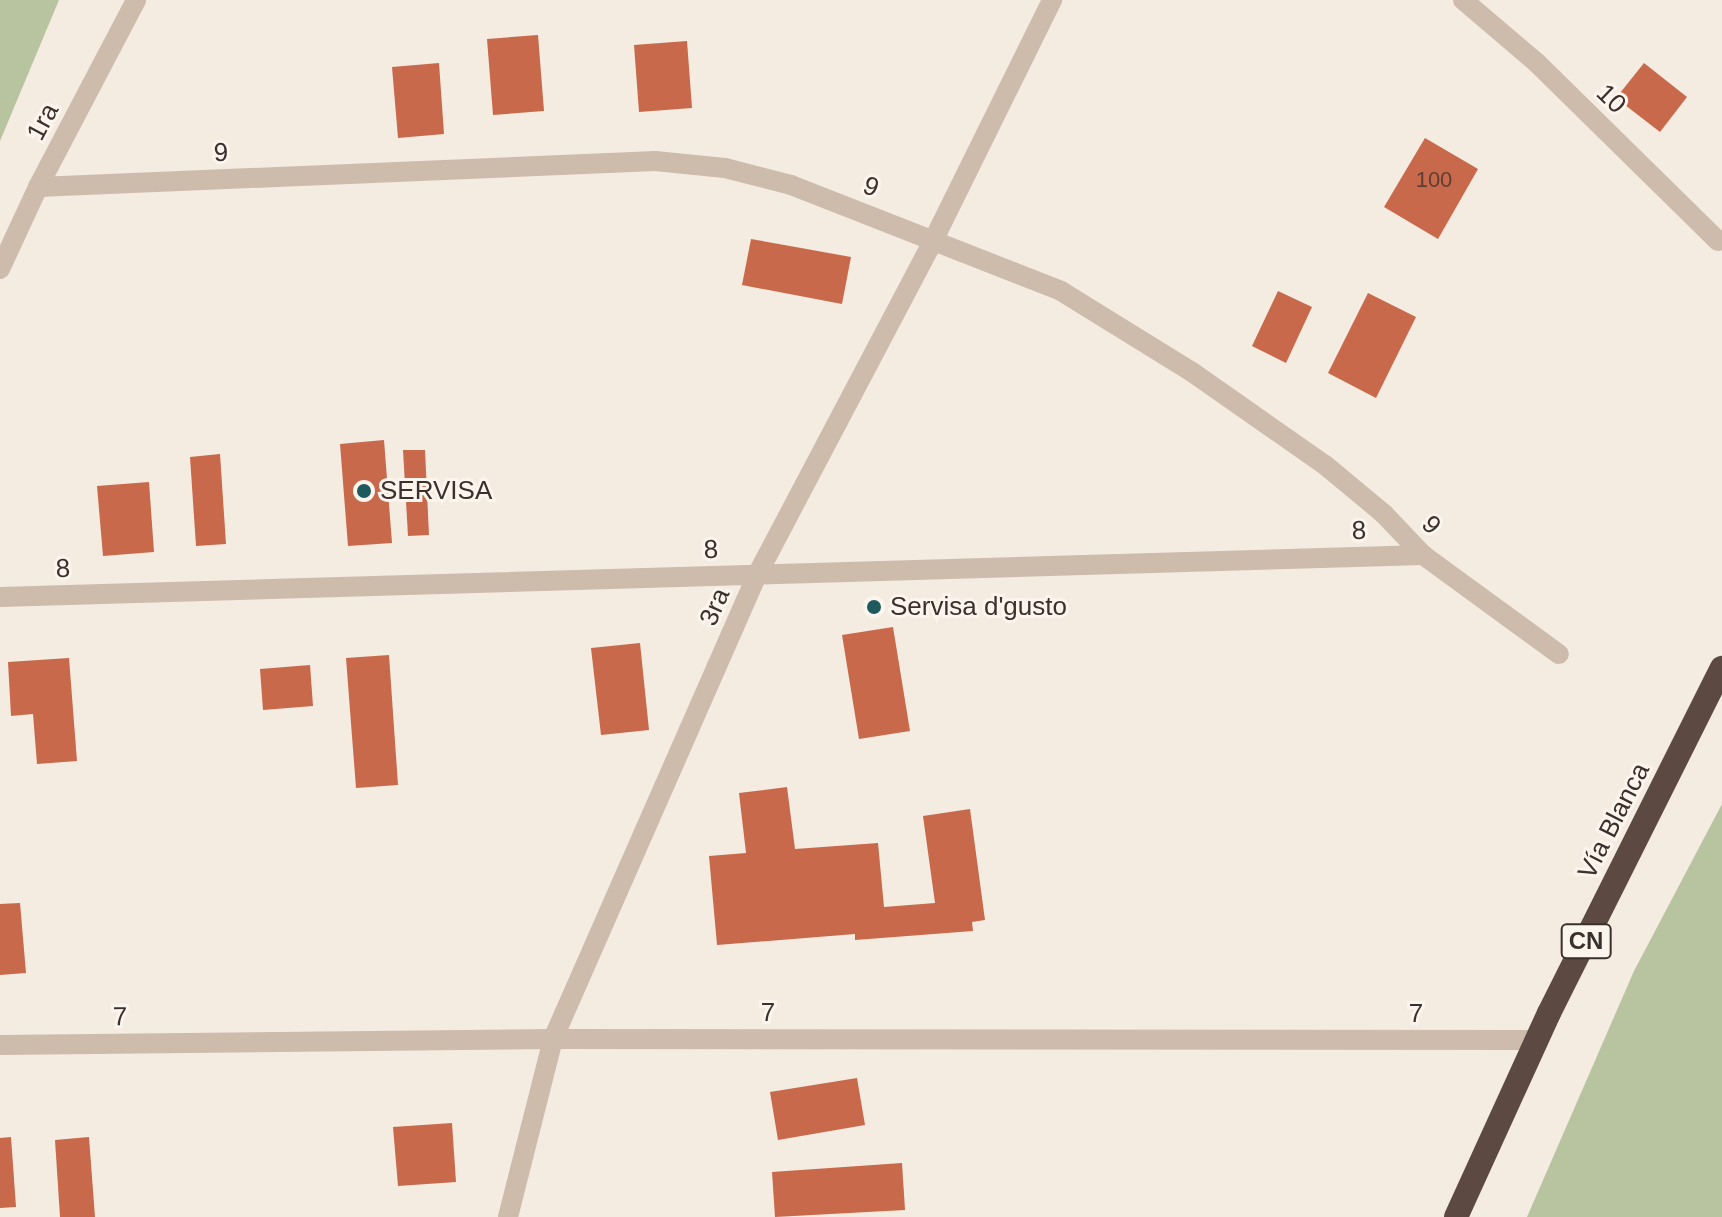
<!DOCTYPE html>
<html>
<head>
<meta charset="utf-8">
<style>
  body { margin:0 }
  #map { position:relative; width:1722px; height:1217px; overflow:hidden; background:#f4ebe1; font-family:Arial,sans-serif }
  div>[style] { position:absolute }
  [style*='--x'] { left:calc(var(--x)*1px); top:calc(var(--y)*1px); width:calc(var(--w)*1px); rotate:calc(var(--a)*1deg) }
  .green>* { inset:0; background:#b8c4a0 }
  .building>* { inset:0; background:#c8694b }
  .minor>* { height:20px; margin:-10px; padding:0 10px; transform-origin:10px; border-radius:10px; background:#cdbbac }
  .highway>* { height:24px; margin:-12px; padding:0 12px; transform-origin:12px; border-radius:12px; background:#5c4a42 }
  .dots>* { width:22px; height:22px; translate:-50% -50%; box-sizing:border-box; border:4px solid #fbf5ee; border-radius:50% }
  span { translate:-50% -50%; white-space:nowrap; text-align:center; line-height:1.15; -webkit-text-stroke:6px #fbf5ee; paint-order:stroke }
  .number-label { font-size:22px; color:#5e3e33 }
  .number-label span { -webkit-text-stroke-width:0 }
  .shield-label span { padding:2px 6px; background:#fbf5ee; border:2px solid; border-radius:6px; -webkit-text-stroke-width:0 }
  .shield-label { font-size:24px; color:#3b302b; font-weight:700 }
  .street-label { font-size:26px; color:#3b302b }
  .poi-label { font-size:26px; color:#3b302b }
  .left { translate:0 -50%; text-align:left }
</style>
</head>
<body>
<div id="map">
  <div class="green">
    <div style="clip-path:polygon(0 0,59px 0,0 141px)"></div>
    <div style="clip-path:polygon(1722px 804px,1722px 1217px,1527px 1217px,1634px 971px)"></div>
  </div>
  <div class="building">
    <div style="clip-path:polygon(538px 35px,544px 111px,493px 115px,487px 39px)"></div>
    <div style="clip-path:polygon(687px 41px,692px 108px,639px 112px,634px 45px)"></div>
    <div style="clip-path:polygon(439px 63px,444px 134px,398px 138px,392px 67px)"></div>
    <div style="clip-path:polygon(1644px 63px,1687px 97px,1660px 132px,1616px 98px)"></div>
    <div style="clip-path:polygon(1425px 138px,1478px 169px,1438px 239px,1384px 207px)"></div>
    <div style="clip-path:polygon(751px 239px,851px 257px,842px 304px,742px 285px)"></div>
    <div style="clip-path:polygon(1278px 291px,1312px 307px,1286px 363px,1252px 346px)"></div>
    <div style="clip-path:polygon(1368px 293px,1416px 317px,1376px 398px,1328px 373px)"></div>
    <div style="clip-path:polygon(384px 440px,392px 543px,348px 546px,340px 444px)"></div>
    <div style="clip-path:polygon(403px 450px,425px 450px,429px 535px,408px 536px)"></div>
    <div style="clip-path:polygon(220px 454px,226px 544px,196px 546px,190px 457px)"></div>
    <div style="clip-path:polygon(149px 482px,154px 552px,103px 556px,97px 486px)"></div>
    <div style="clip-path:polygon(893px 627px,910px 731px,859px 739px,842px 635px)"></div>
    <div style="clip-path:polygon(640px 643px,649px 730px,601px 735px,591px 648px)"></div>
    <div style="clip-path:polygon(389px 655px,398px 785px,356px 788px,346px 658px)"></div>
    <div style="clip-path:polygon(69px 658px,77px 761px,37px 764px,33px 714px,11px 716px,8px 662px)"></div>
    <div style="clip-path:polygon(310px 665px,313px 706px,263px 710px,260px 669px)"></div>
    <div style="clip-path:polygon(787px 787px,795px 849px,878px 843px,884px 907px,935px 903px,923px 816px,970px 809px,985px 920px,972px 922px,973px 931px,855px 940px,855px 934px,717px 945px,709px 856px,746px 853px,739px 793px)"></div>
    <div style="clip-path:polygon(20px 903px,26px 973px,0 975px,0 904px)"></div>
    <div style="clip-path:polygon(857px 1078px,865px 1125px,778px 1140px,770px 1092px)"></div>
    <div style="clip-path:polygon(452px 1123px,456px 1182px,398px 1186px,393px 1127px)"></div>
    <div style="clip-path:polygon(11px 1137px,16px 1207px,0 1208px,0 1138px)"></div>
    <div style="clip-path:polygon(89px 1137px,95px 1217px,60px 1217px,55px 1140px)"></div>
    <div style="clip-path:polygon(902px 1163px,905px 1210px,775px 1217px,772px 1172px)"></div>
  </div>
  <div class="minor">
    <div style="--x:1463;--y:0;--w:97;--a:40.4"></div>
    <div style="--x:1537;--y:63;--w:254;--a:44.5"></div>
    <div style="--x:38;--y:187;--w:618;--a:-2.41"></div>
    <div style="--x:655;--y:161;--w:70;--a:5.7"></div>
    <div style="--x:725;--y:168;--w:68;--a:14.4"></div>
    <div style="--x:791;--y:185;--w:290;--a:21.4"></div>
    <div style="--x:1061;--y:291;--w:154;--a:31.7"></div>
    <div style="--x:1192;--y:372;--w:162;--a:35"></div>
    <div style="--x:1325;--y:465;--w:77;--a:39.7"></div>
    <div style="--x:1384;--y:514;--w:57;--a:46.4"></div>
    <div style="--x:1423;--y:555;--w:168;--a:36.1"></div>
    <div style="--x:0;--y:269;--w:90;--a:-65.1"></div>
    <div style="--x:38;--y:187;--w:211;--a:-62.3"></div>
    <div style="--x:0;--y:597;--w:1424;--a:-1.69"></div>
    <div style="--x:0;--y:1045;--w:553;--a:-0.62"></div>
    <div style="--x:553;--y:1039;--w:984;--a:0.06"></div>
    <div style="--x:508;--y:1217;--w:184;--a:-75.8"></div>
    <div style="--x:553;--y:1039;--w:507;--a:-66.27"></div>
    <div style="--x:757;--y:575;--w:380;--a:-62.2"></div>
    <div style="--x:934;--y:239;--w:267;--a:-63.7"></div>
  </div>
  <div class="highway">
    <div style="--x:1456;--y:1217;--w:224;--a:-65.5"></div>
    <div style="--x:1549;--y:1013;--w:386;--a:-63.4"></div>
  </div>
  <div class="dots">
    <div style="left:364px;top:491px;background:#1f5a5e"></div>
    <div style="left:874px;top:607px;background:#1f5a5e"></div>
  </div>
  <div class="number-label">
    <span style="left:1434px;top:180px">100</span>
  </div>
  <div class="shield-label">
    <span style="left:1586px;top:941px">CN</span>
  </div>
  <div class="street-label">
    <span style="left:1611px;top:99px;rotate:44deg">10</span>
    <span style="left:43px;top:122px;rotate:-62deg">1ra</span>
    <span style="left:221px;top:153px;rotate:-2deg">9</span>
    <span style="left:871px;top:187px;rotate:21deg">9</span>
    <span style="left:1431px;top:525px;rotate:46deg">9</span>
    <span style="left:1359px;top:531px;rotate:-2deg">8</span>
    <span style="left:711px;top:550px;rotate:-2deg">8</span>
    <span style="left:63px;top:569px;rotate:-2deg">8</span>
    <span style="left:715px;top:607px;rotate:-66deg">3ra</span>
    <span style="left:1614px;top:821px;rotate:-63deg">Vía Blanca</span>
    <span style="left:768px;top:1013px">7</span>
    <span style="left:1416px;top:1014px">7</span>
    <span style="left:120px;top:1017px;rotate:-1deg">7</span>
  </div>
  <div class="poi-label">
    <span class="left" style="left:380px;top:491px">SERVISA</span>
    <span class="left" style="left:890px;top:607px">Servisa d'gusto</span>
  </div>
</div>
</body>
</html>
